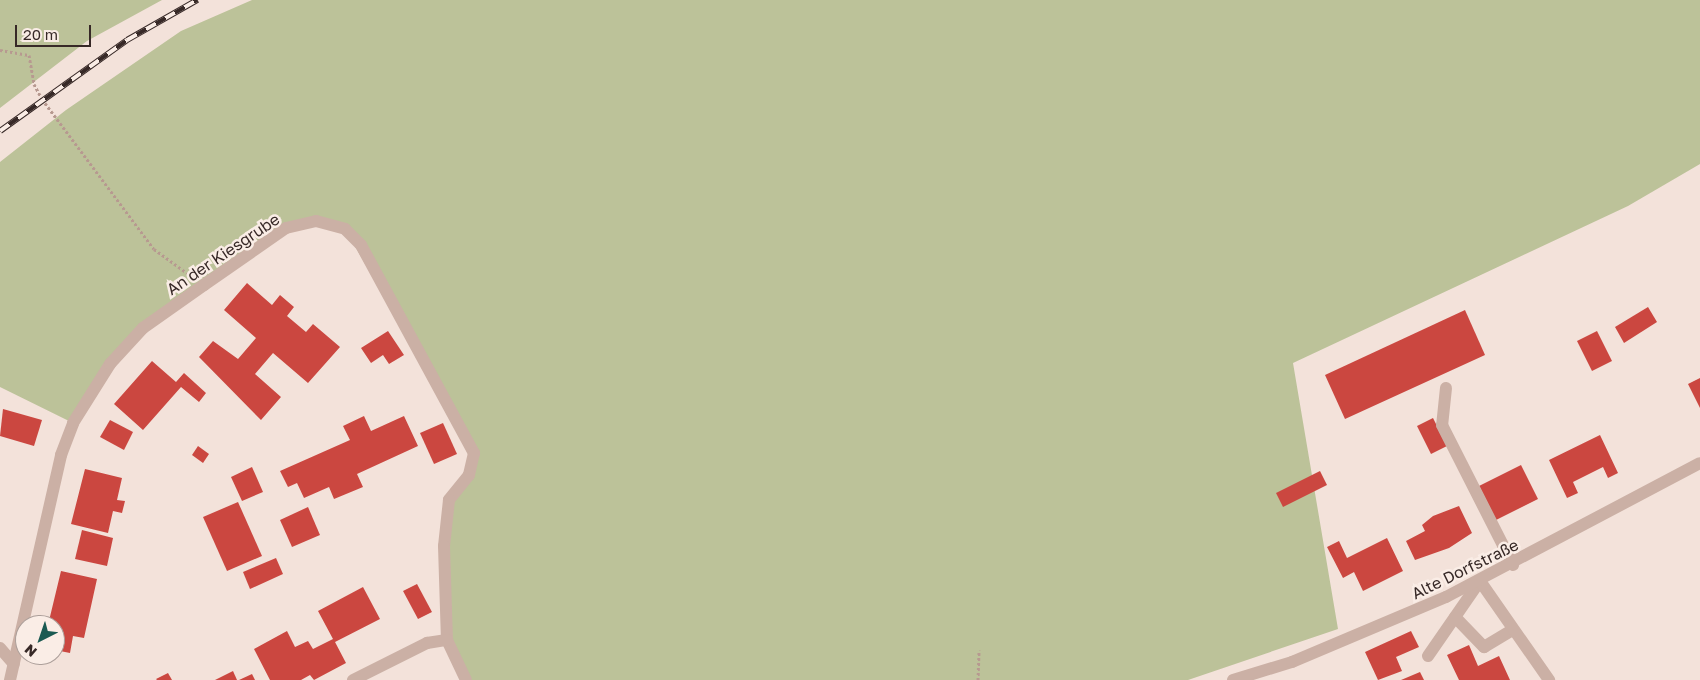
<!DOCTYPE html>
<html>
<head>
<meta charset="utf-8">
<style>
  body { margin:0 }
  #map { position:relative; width:1700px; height:680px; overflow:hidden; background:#f3e2da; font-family:"Golos Text",sans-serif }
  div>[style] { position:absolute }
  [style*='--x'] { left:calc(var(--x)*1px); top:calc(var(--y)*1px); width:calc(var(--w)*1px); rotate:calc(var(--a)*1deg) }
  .green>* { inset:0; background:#bcc299 }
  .building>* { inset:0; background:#cb4740 }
  .path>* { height:3px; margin-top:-1.5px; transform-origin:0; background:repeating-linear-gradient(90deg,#b79990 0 2.5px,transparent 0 5px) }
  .minor>* { height:12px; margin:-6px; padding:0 6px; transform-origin:6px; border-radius:6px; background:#cbb0a5 }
  .rail>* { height:5.5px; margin-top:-2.75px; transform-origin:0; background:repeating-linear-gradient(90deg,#faede6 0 11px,#372927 0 22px); box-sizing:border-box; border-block:1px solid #372927 }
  span { translate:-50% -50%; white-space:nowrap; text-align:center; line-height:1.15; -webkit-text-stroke:5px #faede6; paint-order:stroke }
  .street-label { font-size:16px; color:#372927 }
  .north { position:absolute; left:15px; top:615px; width:50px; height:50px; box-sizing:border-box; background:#faede6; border:1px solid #ac9f9a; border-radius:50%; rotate:221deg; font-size:14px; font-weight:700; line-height:20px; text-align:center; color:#372927 }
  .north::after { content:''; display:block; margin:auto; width:18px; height:22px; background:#1b5a52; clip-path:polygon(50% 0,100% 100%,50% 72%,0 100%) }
  .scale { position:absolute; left:15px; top:25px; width:76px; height:22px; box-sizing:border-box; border:2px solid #372927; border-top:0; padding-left:6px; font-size:15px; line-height:18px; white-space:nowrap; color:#372927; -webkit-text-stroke:4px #faede6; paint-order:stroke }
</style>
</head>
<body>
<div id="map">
  <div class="green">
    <div style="clip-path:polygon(0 0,162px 0,87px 41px,0 108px)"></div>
    <div style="clip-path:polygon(252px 0,1700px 0,1700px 164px,1628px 206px,1293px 363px,1338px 629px,1188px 680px,466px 680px,447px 640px,449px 500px,474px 453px,345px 229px,316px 221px,286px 228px,143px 328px,73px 423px,0 387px,0 162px,66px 110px,181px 31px)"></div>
  </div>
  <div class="building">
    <div style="clip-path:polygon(247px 283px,272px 305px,280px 295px,294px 307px,287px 316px,306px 332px,313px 324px,340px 347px,308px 383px,273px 353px,255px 374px,281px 397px,261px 420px,199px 357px,213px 341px,238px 359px,256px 338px,224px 310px)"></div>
    <div style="clip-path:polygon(1648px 307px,1657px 322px,1624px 343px,1615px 327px)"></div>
    <div style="clip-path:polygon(1465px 310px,1485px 355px,1345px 419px,1325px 375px)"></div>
    <div style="clip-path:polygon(388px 331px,404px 355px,389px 364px,383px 355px,371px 363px,361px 348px)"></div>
    <div style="clip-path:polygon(1597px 331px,1612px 361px,1592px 371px,1577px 341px)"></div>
    <div style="clip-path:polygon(152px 361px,176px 382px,184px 373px,206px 393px,199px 402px,181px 387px,143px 430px,114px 404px)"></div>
    <div style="clip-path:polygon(1700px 378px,1700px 408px,1688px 384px)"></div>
    <div style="clip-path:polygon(3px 409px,42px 420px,34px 446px,0 436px)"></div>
    <div style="clip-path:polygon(364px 416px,371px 431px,404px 416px,418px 446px,357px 474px,363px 487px,334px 499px,329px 487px,304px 498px,297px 483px,288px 487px,280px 471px,350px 440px,343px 426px)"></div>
    <div style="clip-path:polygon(1433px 418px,1447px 446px,1431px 454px,1417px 426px)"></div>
    <div style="clip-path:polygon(110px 420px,133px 432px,124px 450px,100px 437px)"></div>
    <div style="clip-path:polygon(443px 423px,457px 454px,434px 464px,420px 433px)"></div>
    <div style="clip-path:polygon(1600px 435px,1618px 473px,1608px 478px,1603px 467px,1573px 482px,1578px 493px,1567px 498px,1549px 460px)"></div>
    <div style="clip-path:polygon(198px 446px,209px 454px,203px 463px,192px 455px)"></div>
    <div style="clip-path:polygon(1521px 465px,1538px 499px,1496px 520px,1479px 486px)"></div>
    <div style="clip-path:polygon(252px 467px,263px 492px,242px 501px,231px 477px)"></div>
    <div style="clip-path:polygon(85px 469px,122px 478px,117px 500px,125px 501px,122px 513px,113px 511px,108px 533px,71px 524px)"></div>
    <div style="clip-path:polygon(1320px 471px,1327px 485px,1283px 507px,1276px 493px)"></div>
    <div style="clip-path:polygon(238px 502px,262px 556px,227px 571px,203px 517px)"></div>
    <div style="clip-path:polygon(1459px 506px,1472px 533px,1449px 548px,1415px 560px,1406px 541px,1425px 531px,1422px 525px,1433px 516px)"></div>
    <div style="clip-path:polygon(308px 507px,320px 535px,292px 547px,280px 520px)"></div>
    <div style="clip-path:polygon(82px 530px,113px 538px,107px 566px,75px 559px)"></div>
    <div style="clip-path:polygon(1387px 538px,1403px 571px,1363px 591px,1354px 572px,1343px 578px,1327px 547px,1339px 541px,1347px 558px)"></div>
    <div style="clip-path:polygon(276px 558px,283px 574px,250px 589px,243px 572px)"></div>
    <div style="clip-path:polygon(61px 571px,97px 579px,84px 638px,73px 636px,70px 653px,55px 650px,55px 625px,48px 625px)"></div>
    <div style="clip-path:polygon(417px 584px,432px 612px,418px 619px,403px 591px)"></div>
    <div style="clip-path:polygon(363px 587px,380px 619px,335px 642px,346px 663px,314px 680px,310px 675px,301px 680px,270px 680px,254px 649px,287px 631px,295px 647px,308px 641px,313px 649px,333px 639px,318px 611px)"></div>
    <div style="clip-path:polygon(1411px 631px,1419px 647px,1396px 657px,1402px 671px,1378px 680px,1365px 652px)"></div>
    <div style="clip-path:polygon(1469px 645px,1478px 666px,1499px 656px,1510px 680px,1459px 680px,1447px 655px)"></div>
    <div style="clip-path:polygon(233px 671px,237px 680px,215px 680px)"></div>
    <div style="clip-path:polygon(1420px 672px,1424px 680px,1401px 680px)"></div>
    <div style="clip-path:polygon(168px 673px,172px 680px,157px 680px,156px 679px)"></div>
    <div style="clip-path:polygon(252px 674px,255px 680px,239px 680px)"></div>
  </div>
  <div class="path">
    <div style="--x:0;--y:50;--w:29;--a:10"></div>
    <div style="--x:29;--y:55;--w:29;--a:80"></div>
    <div style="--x:34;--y:84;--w:17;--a:62"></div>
    <div style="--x:42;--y:99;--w:187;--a:53.3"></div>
    <div style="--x:154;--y:249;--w:41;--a:36"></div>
    <div style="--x:978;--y:680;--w:30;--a:-88"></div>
  </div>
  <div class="minor">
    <div style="--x:1446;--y:388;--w:37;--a:96"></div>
    <div style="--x:1442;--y:425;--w:157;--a:63.1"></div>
    <div style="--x:1455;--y:617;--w:42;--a:46"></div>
    <div style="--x:1484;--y:647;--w:33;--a:-31"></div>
    <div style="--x:0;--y:648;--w:21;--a:49"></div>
    <div style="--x:1428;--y:656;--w:91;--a:-55.3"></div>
    <div style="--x:1480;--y:581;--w:121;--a:55.1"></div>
    <div style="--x:10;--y:680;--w:231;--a:-77.2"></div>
    <div style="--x:61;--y:455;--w:34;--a:-69"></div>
    <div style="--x:73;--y:423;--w:70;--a:-57.9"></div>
    <div style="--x:110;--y:364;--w:49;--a:-47.5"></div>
    <div style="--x:143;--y:328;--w:75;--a:-35.2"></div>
    <div style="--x:204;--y:285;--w:100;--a:-34.8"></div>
    <div style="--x:286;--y:228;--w:31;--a:-13"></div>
    <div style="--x:316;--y:221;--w:30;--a:15"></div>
    <div style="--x:345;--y:229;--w:23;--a:45"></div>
    <div style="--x:361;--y:245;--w:237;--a:61.5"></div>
    <div style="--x:474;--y:453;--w:23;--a:103"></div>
    <div style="--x:469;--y:475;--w:32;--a:129"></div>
    <div style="--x:449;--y:500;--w:46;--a:96.2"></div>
    <div style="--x:444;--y:546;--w:94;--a:88.2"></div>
    <div style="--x:447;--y:640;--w:44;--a:64.6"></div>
    <div style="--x:353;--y:680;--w:83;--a:-26.6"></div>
    <div style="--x:427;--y:643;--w:20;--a:-9"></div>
    <div style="--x:1233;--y:680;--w:62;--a:-17"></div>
    <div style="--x:1292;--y:662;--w:167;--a:-22.9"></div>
    <div style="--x:1446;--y:597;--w:287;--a:-27.8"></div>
  </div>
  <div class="rail">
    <div style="--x:0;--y:131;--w:156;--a:-35.6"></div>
    <div style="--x:127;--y:40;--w:81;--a:-29.7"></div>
  </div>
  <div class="street-label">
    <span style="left:223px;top:254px;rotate:-34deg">An der Kiesgrube</span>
    <span style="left:1465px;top:569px;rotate:-26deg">Alte Dorfstraße</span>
  </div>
  <div class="north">N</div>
  <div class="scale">20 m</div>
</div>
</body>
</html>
